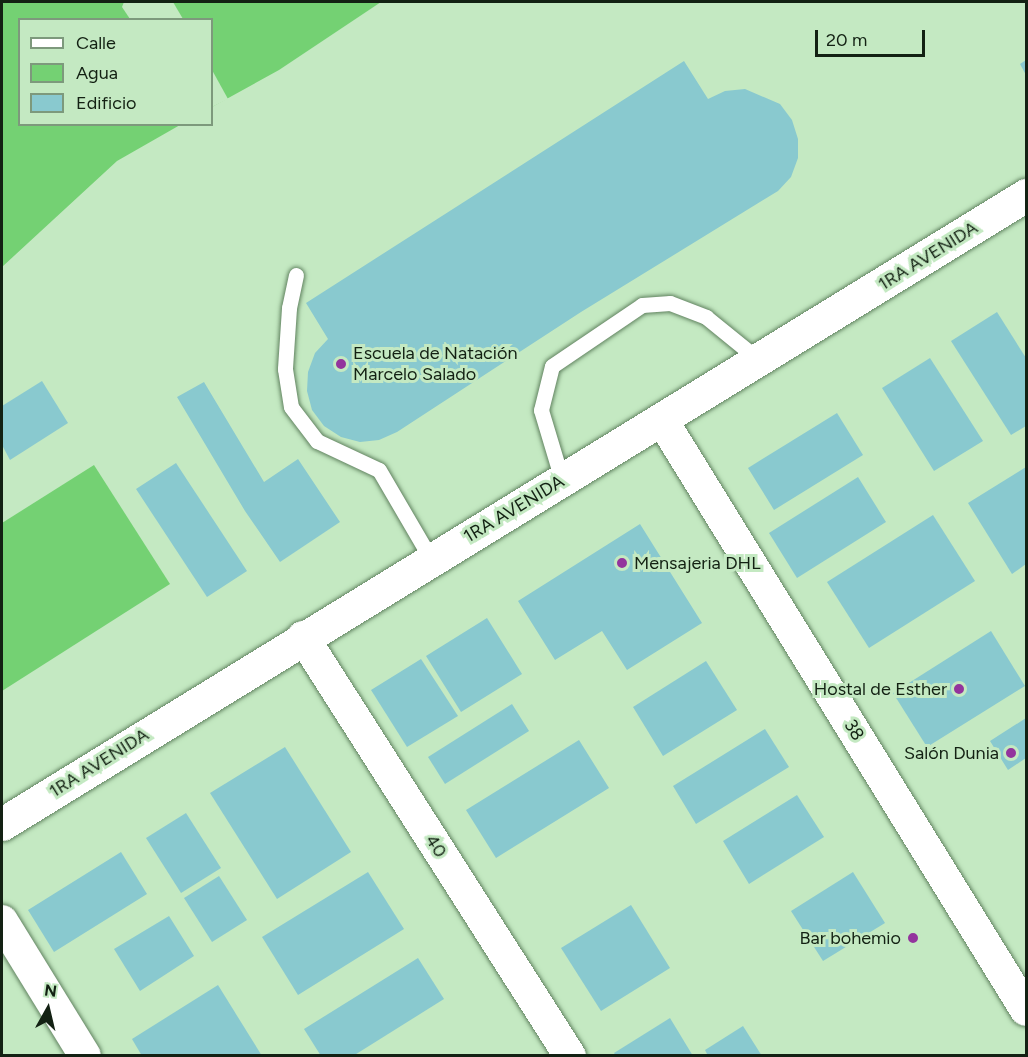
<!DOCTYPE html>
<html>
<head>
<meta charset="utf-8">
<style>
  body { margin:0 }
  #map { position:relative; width:1028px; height:1057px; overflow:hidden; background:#c4e9c2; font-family:Figtree,sans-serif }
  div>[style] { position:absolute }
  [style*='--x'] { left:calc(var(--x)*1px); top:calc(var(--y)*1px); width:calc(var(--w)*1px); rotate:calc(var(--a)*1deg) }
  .water>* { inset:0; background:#74d173 }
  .pier>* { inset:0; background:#c4e9c2 }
  .building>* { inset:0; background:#89c9cf }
  .roads { filter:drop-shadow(0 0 2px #618360) drop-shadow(0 0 2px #618360) }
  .service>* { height:15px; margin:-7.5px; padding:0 7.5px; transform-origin:7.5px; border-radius:7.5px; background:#fff }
  .minor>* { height:32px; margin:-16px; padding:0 16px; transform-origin:16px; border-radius:16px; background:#fff }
  .tertiary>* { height:33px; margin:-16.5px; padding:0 16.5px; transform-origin:16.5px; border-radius:16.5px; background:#fff }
  .dots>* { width:16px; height:16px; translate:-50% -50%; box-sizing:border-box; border:3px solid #c4e9c2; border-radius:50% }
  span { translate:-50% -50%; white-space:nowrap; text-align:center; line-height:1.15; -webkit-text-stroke:6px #c4e9c2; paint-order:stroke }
  .street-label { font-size:18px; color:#132113 }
  .poi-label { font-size:18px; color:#132113 }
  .left { translate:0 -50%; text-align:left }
  .right { translate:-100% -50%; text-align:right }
  .frame { position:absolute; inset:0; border:3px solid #132113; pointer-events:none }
  .legend { position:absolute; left:18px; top:18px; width:195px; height:108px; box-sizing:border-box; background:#c4e9c2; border:2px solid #7d997c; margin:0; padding:8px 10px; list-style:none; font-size:18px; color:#132113 }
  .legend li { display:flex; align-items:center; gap:12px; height:30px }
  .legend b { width:30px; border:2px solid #7d997c }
  .north { position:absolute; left:18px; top:979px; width:60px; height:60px; -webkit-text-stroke:4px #c4e9c2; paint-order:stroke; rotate:8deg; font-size:16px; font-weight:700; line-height:24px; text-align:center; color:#132113 }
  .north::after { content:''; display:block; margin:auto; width:21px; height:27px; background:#132113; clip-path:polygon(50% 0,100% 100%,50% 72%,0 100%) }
  .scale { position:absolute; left:815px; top:30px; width:110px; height:27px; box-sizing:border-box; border:3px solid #132113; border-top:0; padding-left:8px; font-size:18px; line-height:21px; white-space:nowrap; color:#132113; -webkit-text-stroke:4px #c4e9c2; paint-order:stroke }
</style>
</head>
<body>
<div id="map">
  <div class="water">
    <div style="clip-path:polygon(2px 2px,381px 2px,279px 70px,212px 107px,212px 20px,20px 20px,20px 124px,180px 125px,117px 161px,2px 267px)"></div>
    <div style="clip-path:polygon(94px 465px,170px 584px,2px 691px,2px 523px)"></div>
  </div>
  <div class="pier">
    <div style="clip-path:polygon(124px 2px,173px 2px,183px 19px,130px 19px,122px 7px)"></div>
    <div style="clip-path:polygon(212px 70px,228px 99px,212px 107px)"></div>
  </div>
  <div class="building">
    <div style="clip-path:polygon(1026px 60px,1026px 75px,1020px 64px)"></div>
    <div style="clip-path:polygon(684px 61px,708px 99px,725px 91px,745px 89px,780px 104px,792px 120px,798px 139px,798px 158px,791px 177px,778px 191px,581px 312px,397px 432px,379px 440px,360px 442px,341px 437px,324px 426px,312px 410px,307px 391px,308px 372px,315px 353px,328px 339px,306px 303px)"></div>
    <div style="clip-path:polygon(997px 312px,1026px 358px,1026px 426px,1011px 435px,951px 341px)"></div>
    <div style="clip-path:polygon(930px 358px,983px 441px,934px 471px,882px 388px)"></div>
    <div style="clip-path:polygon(42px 381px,68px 423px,10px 460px,2px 445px,2px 406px)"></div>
    <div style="clip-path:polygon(204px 382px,264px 482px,298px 459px,340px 522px,280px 562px,245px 511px,177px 397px)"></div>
    <div style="clip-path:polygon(837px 413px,863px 455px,774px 510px,748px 468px)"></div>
    <div style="clip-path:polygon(176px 463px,247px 571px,207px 597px,136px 489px)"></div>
    <div style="clip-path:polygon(1026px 467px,1026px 564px,1012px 574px,968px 503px)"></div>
    <div style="clip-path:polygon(858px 477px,886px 522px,797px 578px,769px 533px)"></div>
    <div style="clip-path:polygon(933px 515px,975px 581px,869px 648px,827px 582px)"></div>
    <div style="clip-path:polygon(640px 524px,702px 623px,627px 670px,602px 631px,555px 660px,518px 601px)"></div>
    <div style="clip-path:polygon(487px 618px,522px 674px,461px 712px,426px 656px)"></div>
    <div style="clip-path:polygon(991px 631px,1025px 686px,927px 747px,893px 693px)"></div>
    <div style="clip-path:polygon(421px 659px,458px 716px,407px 747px,371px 690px)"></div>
    <div style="clip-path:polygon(706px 661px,737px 710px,663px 756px,633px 707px)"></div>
    <div style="clip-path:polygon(512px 704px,529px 731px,445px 784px,428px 757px)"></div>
    <div style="clip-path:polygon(1026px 718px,1026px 758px,1008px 770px,990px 741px)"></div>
    <div style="clip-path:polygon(765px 729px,789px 767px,696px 824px,673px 786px)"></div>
    <div style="clip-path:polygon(579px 740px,609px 788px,496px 858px,466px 810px)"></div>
    <div style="clip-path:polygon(285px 747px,351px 852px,277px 899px,210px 793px)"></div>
    <div style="clip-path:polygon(797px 795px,824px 837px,749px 884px,723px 841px)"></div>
    <div style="clip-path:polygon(186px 813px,221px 868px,181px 893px,146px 838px)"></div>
    <div style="clip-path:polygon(121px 852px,147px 894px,54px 952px,28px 910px)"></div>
    <div style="clip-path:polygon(368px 872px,404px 929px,298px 995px,262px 937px)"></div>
    <div style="clip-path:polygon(853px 872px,885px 923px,823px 961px,791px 911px)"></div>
    <div style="clip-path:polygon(219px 876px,247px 920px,212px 942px,184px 898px)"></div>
    <div style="clip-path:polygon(631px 905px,670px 968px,601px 1011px,561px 948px)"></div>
    <div style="clip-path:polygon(169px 916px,194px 956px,140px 991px,114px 949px)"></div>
    <div style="clip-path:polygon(418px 958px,444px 999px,353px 1056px,321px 1056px,304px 1029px)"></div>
    <div style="clip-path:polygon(218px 985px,262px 1056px,142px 1056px,132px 1039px)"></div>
    <div style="clip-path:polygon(670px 1018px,693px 1056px,616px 1056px,614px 1053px)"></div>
    <div style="clip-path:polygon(743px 1026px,762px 1056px,708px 1056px,705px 1050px)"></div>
  </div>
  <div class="roads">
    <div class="service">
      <div style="--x:296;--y:275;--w:34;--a:102"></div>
      <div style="--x:289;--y:308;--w:61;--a:93.8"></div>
      <div style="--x:285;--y:369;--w:38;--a:81"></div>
      <div style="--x:291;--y:407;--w:43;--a:52.6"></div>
      <div style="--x:317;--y:441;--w:68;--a:25.1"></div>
      <div style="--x:379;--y:470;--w:103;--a:59.7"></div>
      <div style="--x:562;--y:480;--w:73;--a:-106.7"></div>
      <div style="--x:541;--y:410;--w:45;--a:-76"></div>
      <div style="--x:552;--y:366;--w:109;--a:-34.1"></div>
      <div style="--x:642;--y:305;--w:28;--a:-4"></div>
      <div style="--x:670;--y:303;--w:39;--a:21"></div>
      <div style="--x:706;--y:317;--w:68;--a:39.1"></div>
    </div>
    <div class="minor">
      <div style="--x:662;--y:420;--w:693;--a:58.33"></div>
      <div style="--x:303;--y:637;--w:497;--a:57.5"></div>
      <div style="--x:2;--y:921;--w:158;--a:58.4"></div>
    </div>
    <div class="tertiary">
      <div style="--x:2;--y:824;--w:1202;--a:-31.56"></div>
    </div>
  </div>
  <div class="dots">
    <div style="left:341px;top:364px;background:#93349d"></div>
    <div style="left:622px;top:563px;background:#93349d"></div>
    <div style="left:959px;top:689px;background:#93349d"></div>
    <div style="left:1011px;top:753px;background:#93349d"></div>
    <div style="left:913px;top:938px;background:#93349d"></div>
  </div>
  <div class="street-label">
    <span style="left:928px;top:256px;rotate:-32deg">1RA AVENIDA</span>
    <span style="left:514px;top:509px;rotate:-31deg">1RA AVENIDA</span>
    <span style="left:854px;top:730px;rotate:58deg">38</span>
    <span style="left:99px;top:763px;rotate:-32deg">1RA AVENIDA</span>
    <span style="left:436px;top:846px;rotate:58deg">40</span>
  </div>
  <div class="poi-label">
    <span class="left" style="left:353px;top:364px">Escuela de Natación<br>Marcelo Salado</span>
    <span class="left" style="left:634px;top:563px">Mensajeria DHL</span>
    <span class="right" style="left:947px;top:689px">Hostal de Esther</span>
    <span class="right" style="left:999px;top:753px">Salón Dunia</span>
    <span class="right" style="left:901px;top:938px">Bar bohemio</span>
  </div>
  <div class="frame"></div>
  <ul class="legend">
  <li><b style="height:8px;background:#fff"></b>Calle</li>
  <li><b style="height:16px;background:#74d173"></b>Agua</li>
  <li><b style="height:16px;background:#89c9cf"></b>Edificio</li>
  </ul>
  <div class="north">N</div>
  <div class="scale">20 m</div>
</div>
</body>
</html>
